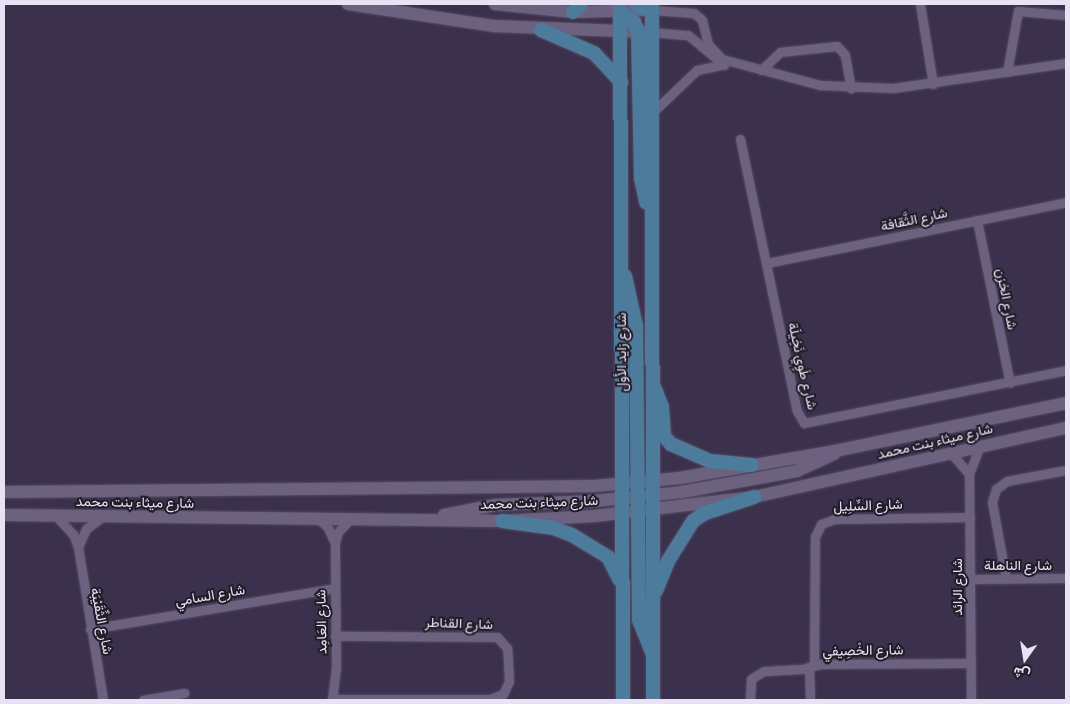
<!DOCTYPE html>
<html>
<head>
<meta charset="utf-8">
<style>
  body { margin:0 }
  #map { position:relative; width:1070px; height:704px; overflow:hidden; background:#3c314c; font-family:Barlow,Vazirmatn,sans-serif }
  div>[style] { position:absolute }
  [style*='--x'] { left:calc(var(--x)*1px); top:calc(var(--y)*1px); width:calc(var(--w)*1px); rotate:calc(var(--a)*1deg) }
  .roads { filter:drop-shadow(0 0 1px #564d64) drop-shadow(0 0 1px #564d64) }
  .street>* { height:9px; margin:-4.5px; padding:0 4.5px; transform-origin:4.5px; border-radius:4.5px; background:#6d6180 }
  .secondary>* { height:12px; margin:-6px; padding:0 6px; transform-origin:6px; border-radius:6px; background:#6d6180 }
  .primary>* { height:14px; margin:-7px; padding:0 7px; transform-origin:7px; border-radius:7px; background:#4c7b9c }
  span { translate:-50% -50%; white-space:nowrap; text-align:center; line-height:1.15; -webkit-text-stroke:4px #211c28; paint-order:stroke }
  .street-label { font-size:14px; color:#e9e2f4 }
  .frame { position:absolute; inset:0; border:5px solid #e9e2f4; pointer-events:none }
  .north { position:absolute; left:1000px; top:634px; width:50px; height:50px; -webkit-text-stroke:4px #211c28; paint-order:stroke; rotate:193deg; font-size:14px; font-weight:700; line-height:20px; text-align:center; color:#e9e2f4 }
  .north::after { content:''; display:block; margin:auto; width:18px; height:22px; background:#e9e2f4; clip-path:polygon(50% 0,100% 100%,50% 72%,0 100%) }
</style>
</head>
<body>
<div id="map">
  <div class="roads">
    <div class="street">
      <div style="--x:920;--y:4;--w:81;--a:80.8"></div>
      <div style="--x:652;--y:10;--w:42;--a:4.1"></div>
      <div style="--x:694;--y:13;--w:11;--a:41"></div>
      <div style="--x:702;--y:20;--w:25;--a:76"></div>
      <div style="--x:708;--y:44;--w:21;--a:47"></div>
      <div style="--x:722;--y:59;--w:101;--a:14.9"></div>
      <div style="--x:820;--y:85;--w:73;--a:2.4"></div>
      <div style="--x:893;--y:88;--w:175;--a:-8.2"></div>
      <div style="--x:651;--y:32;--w:37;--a:5"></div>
      <div style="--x:688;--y:35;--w:47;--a:39.8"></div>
      <div style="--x:761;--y:70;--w:26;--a:-43"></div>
      <div style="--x:780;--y:52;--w:57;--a:-6"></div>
      <div style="--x:837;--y:46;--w:12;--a:48"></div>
      <div style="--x:845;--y:55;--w:34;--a:80"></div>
      <div style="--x:1007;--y:72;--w:62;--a:-79.8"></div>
      <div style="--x:1018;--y:11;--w:48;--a:4.8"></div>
      <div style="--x:653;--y:112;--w:61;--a:-43.7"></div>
      <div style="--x:697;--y:70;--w:25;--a:-12"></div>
      <div style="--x:740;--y:139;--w:278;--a:78.2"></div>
      <div style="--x:797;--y:411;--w:14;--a:60"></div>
      <div style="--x:804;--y:423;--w:267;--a:-11.4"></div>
      <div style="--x:977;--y:220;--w:166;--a:78.6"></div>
      <div style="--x:767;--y:263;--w:305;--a:-11.5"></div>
      <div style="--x:950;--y:452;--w:29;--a:49"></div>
      <div style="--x:55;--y:515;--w:26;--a:47"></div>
      <div style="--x:73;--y:534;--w:14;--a:69"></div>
      <div style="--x:78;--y:547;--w:155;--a:80.7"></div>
      <div style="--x:317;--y:518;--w:13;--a:39"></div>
      <div style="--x:327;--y:526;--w:19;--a:65"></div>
      <div style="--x:78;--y:547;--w:20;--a:-66"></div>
      <div style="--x:86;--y:529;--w:20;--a:-37"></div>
      <div style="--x:971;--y:579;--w:95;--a:-0.6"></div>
      <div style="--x:1006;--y:579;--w:78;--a:-100.3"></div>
      <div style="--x:992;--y:502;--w:14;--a:-73"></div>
      <div style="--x:996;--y:489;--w:14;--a:-36"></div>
      <div style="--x:1007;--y:481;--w:60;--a:-10.6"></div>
      <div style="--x:90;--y:629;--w:248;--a:-9.5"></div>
      <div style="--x:814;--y:665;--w:128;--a:-89.6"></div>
      <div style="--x:815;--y:537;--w:14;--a:-65"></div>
      <div style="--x:821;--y:524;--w:15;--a:-20"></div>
      <div style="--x:835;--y:519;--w:135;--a:-0.8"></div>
      <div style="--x:809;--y:667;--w:33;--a:88"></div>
      <div style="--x:332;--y:699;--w:158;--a:0"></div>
      <div style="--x:490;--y:699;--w:14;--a:-21"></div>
      <div style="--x:503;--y:694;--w:14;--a:-65"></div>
      <div style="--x:509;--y:681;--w:33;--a:-93"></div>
      <div style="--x:507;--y:648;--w:15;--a:-132"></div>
      <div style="--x:497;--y:637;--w:162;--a:-179.6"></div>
      <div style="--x:143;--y:700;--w:42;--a:-9.7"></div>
      <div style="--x:332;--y:700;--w:34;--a:-83"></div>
      <div style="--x:336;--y:666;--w:123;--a:-90.5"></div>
      <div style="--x:335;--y:543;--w:11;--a:-75"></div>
      <div style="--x:338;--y:532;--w:18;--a:-47"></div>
      <div style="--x:750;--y:700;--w:21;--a:-87"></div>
      <div style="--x:751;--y:679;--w:15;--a:-32"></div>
      <div style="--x:764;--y:671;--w:38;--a:-3"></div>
      <div style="--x:802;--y:669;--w:20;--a:-15"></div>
      <div style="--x:821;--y:664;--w:150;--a:-0.4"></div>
      <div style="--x:971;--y:700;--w:226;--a:-90.5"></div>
      <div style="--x:969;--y:474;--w:31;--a:-69"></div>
    </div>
    <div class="secondary">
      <div style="--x:348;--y:4;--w:148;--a:8.6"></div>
      <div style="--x:494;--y:26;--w:152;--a:2.3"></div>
      <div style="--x:495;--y:4;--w:78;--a:5.9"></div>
      <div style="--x:573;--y:12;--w:76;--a:-1.5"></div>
      <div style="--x:4;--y:492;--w:590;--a:-0.58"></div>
      <div style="--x:594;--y:486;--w:86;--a:-5.3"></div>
      <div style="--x:680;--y:478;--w:162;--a:-9.9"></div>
      <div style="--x:840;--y:450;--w:231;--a:-11.7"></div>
      <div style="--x:4;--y:515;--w:498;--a:0.7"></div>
      <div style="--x:502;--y:521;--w:93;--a:-3.1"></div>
      <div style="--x:595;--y:516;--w:160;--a:-6.8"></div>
      <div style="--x:754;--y:497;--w:320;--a:-12.5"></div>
      <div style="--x:444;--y:515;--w:52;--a:-11.1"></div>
      <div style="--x:495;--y:505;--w:99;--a:-2.3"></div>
      <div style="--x:594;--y:501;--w:88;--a:-5.8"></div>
      <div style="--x:682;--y:492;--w:117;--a:-10.3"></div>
      <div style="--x:797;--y:471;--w:41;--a:-24.7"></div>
    </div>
    <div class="primary">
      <div style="--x:620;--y:4;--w:696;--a:89.75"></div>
      <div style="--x:636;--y:4;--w:6;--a:39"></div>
      <div style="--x:641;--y:8;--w:11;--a:-10"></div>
      <div style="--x:652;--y:4;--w:696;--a:89.92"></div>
      <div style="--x:620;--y:11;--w:18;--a:38"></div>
      <div style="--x:634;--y:22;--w:11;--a:68"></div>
      <div style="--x:638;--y:32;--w:146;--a:88.8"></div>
      <div style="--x:641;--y:178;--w:25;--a:78"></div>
      <div style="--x:573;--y:12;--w:11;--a:-45"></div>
      <div style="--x:541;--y:30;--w:58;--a:23.5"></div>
      <div style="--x:594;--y:53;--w:40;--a:47"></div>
      <div style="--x:625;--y:276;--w:51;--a:77.6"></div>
      <div style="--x:636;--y:326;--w:294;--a:89.4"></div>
      <div style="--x:639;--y:620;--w:35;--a:68"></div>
      <div style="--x:655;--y:389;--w:19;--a:69"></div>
      <div style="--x:662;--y:407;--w:29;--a:86"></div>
      <div style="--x:664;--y:436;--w:11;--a:49"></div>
      <div style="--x:671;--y:444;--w:43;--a:23.6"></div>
      <div style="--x:710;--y:461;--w:42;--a:5.4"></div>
      <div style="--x:502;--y:521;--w:51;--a:7.8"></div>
      <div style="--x:553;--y:528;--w:20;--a:20"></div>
      <div style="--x:572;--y:535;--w:42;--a:31.4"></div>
      <div style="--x:608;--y:557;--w:25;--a:63"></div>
      <div style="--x:656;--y:591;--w:32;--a:-68"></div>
      <div style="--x:668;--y:561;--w:47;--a:-58"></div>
      <div style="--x:693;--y:521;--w:14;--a:-34"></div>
      <div style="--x:705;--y:513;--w:52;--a:-18.1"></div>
    </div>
  </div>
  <div class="street-label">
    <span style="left:914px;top:219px;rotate:-12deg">شارع الثَّقافة</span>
    <span style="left:1007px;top:299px;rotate:79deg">شارع الخزن</span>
    <span style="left:621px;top:352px;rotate:-90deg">شارع زايد الأول</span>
    <span style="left:803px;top:366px;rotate:77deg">شارع طَوِي نَخِيلَة</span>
    <span style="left:935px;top:441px;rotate:-13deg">شارع ميثاء بنت محمد</span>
    <span style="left:135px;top:502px;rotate:1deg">شارع ميثاء بنت محمد</span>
    <span style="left:539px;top:502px;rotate:-2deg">شارع ميثاء بنت محمد</span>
    <span style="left:868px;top:505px;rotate:-2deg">شارع السِّلِيل</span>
    <span style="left:1018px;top:565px">شارع الناهلة</span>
    <span style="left:957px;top:587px;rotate:-90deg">شارع الرائد</span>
    <span style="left:210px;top:595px;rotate:-10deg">شارع السامي</span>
    <span style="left:102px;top:621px;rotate:79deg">شارع الثِّقَيْبَة</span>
    <span style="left:321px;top:622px;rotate:-91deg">شارع العَامِد</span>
    <span style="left:459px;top:623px;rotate:2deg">شارع القناطر</span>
    <span style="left:863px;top:650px;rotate:-1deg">شارع الخْصِيفي</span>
  </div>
  <div class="frame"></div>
  <div class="north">ش</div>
</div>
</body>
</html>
